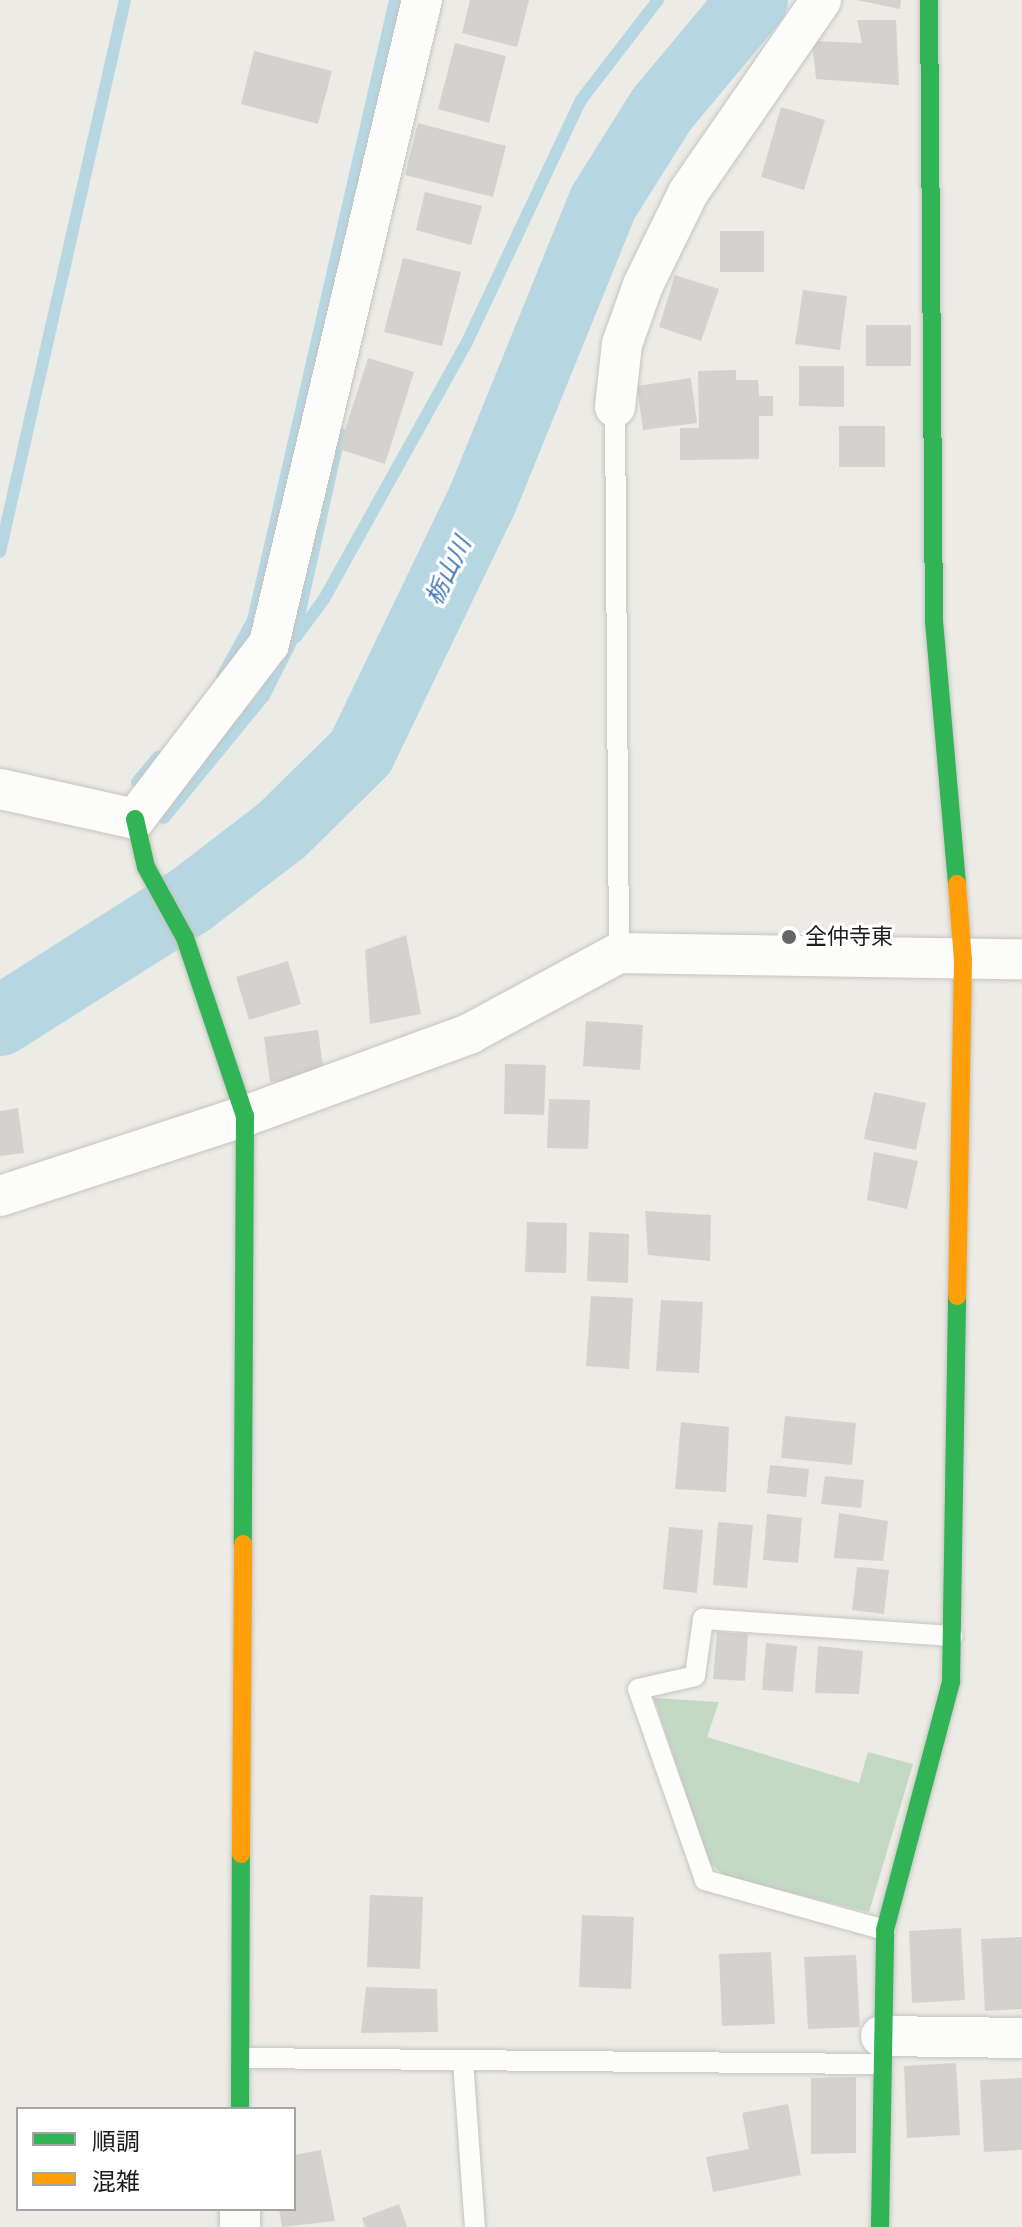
<!DOCTYPE html>
<html>
<head>
<meta charset="utf-8">
<style>
  body { margin:0 }
  #map { position:relative; width:1022px; height:2227px; overflow:hidden; background:#ecebe5; font-family:"Asap Condensed","Noto Sans JP",sans-serif }
  div>[style] { position:absolute }
  [style*='--x'] { left:calc(var(--x)*1px); top:calc(var(--y)*1px); width:calc(var(--w)*1px); rotate:calc(var(--a)*1deg) }
  .cemetery>* { inset:0; background:#c3d9c4 }
  .stream>* { height:12px; margin:-6px; padding:0 6px; transform-origin:6px; border-radius:6px; background:#b6d7e2 }
  .river>* { height:70px; margin:-35px; padding:0 35px; transform-origin:35px; border-radius:35px; background:#b6d7e2 }
  .building>* { inset:0; background:#d4d2ce }
  .roads { filter:drop-shadow(0 0 2px #c4c4c1) drop-shadow(0 0 2px #c4c4c1) }
  .lane>* { height:20px; margin:-10px; padding:0 10px; transform-origin:10px; border-radius:10px; background:#fcfcfb }
  .street>* { height:40px; margin:-20px; padding:0 20px; transform-origin:20px; border-radius:20px; background:#fcfcfb }
  .fast>* { height:18px; margin:-9px; padding:0 9px; transform-origin:9px; border-radius:9px; background:#30b455 }
  .slow>* { height:18px; margin:-9px; padding:0 9px; transform-origin:9px; border-radius:9px; background:#ff9f0a }
  .dots>* { width:22px; height:22px; translate:-50% -50%; box-sizing:border-box; border:4px solid #fff; border-radius:50% }
  span { translate:-50% -50%; white-space:nowrap; text-align:center; line-height:1.15; -webkit-text-stroke:6px #fff; paint-order:stroke }
  .poi-label { font-size:22px; color:#1d1d1d }
  .left { translate:0 -50%; text-align:left }
  .water-label { font-size:24px; color:#4377b4; font-style:italic }
  .legend { position:absolute; left:16px; top:2107px; width:280px; height:104px; box-sizing:border-box; background:#fff; border:2px solid #a5a5a5; margin:0; padding:10px 14px; list-style:none; font-size:24px; color:#1d1d1d }
  .legend li { display:flex; align-items:center; gap:16px; height:40px }
  .legend b { width:40px; border:2px solid #a5a5a5 }
</style>
</head>
<body>
<div id="map">
  <div class="cemetery">
    <div style="clip-path:polygon(654px 1698px,719px 1702px,707px 1737px,859px 1783px,868px 1752px,913px 1764px,869px 1912px,727px 1877px,709px 1863px)"></div>
  </div>
  <div class="stream">
    <div style="--x:0;--y:552;--w:566;--a:-77.24"></div>
    <div style="--x:296;--y:637;--w:47;--a:-53.6"></div>
    <div style="--x:324;--y:599;--w:294;--a:-60.9"></div>
    <div style="--x:467;--y:342;--w:268;--a:-64.8"></div>
    <div style="--x:581;--y:100;--w:126;--a:-52.4"></div>
    <div style="--x:222;--y:677;--w:65;--a:-61.5"></div>
    <div style="--x:253;--y:620;--w:636;--a:-77.1"></div>
    <div style="--x:137;--y:782;--w:33;--a:-50"></div>
    <div style="--x:164;--y:818;--w:158;--a:-50.7"></div>
    <div style="--x:264;--y:696;--w:69;--a:-63.4"></div>
    <div style="--x:295;--y:634;--w:206;--a:-77.4"></div>
  </div>
  <div class="river">
    <div style="--x:0;--y:1021;--w:227;--a:-32.4"></div>
    <div style="--x:192;--y:899;--w:113;--a:-37.5"></div>
    <div style="--x:282;--y:830;--w:111;--a:-44.6"></div>
    <div style="--x:361;--y:752;--w:279;--a:-64.3"></div>
    <div style="--x:482;--y:501;--w:322;--a:-67.9"></div>
    <div style="--x:603;--y:203;--w:111;--a:-57.9"></div>
    <div style="--x:662;--y:109;--w:142;--a:-50.1"></div>
  </div>
  <div class="building">
    <div style="clip-path:polygon(470px 0,529px 0,517px 47px,462px 33px)"></div>
    <div style="clip-path:polygon(856px 0,901px 0,900px 9px)"></div>
    <div style="clip-path:polygon(857px 20px,896px 20px,899px 85px,816px 79px,812px 41px,862px 43px)"></div>
    <div style="clip-path:polygon(455px 43px,506px 56px,489px 123px,438px 109px)"></div>
    <div style="clip-path:polygon(254px 51px,332px 71px,318px 124px,241px 104px)"></div>
    <div style="clip-path:polygon(781px 107px,825px 120px,804px 190px,761px 177px)"></div>
    <div style="clip-path:polygon(418px 123px,506px 146px,493px 197px,405px 175px)"></div>
    <div style="clip-path:polygon(425px 192px,482px 206px,471px 245px,416px 230px)"></div>
    <div style="clip-path:polygon(720px 231px,764px 231px,764px 272px,720px 272px)"></div>
    <div style="clip-path:polygon(403px 258px,461px 272px,442px 346px,384px 332px)"></div>
    <div style="clip-path:polygon(675px 275px,719px 289px,701px 341px,659px 327px)"></div>
    <div style="clip-path:polygon(803px 290px,847px 296px,840px 350px,795px 344px)"></div>
    <div style="clip-path:polygon(866px 325px,911px 325px,911px 366px,866px 366px)"></div>
    <div style="clip-path:polygon(368px 358px,414px 372px,385px 464px,339px 449px)"></div>
    <div style="clip-path:polygon(799px 366px,844px 366px,844px 407px,799px 406px)"></div>
    <div style="clip-path:polygon(736px 370px,736px 380px,758px 380px,759px 396px,773px 396px,773px 416px,759px 416px,759px 459px,680px 460px,680px 428px,699px 428px,698px 371px)"></div>
    <div style="clip-path:polygon(691px 378px,697px 423px,643px 430px,637px 386px)"></div>
    <div style="clip-path:polygon(839px 426px,885px 426px,885px 467px,839px 467px)"></div>
    <div style="clip-path:polygon(406px 935px,421px 1014px,370px 1024px,365px 950px)"></div>
    <div style="clip-path:polygon(288px 961px,301px 1004px,249px 1020px,236px 977px)"></div>
    <div style="clip-path:polygon(586px 1021px,643px 1025px,640px 1070px,583px 1066px)"></div>
    <div style="clip-path:polygon(318px 1030px,324px 1074px,270px 1082px,264px 1037px)"></div>
    <div style="clip-path:polygon(505px 1064px,546px 1065px,544px 1115px,504px 1114px)"></div>
    <div style="clip-path:polygon(874px 1092px,926px 1103px,916px 1150px,864px 1139px)"></div>
    <div style="clip-path:polygon(549px 1099px,590px 1100px,588px 1149px,547px 1148px)"></div>
    <div style="clip-path:polygon(18px 1108px,24px 1153px,0 1156px,0 1111px)"></div>
    <div style="clip-path:polygon(874px 1152px,918px 1161px,907px 1209px,867px 1200px)"></div>
    <div style="clip-path:polygon(645px 1211px,711px 1215px,710px 1261px,648px 1255px)"></div>
    <div style="clip-path:polygon(527px 1222px,567px 1223px,566px 1273px,525px 1272px)"></div>
    <div style="clip-path:polygon(589px 1232px,629px 1234px,628px 1283px,587px 1281px)"></div>
    <div style="clip-path:polygon(591px 1296px,633px 1298px,629px 1369px,586px 1366px)"></div>
    <div style="clip-path:polygon(661px 1300px,703px 1302px,699px 1373px,656px 1371px)"></div>
    <div style="clip-path:polygon(785px 1416px,856px 1423px,852px 1465px,781px 1458px)"></div>
    <div style="clip-path:polygon(681px 1422px,729px 1427px,726px 1492px,675px 1489px)"></div>
    <div style="clip-path:polygon(770px 1465px,809px 1469px,806px 1497px,767px 1493px)"></div>
    <div style="clip-path:polygon(825px 1476px,864px 1480px,861px 1508px,821px 1504px)"></div>
    <div style="clip-path:polygon(839px 1513px,888px 1521px,883px 1561px,834px 1558px)"></div>
    <div style="clip-path:polygon(767px 1514px,802px 1518px,798px 1563px,763px 1560px)"></div>
    <div style="clip-path:polygon(718px 1522px,753px 1525px,747px 1588px,713px 1585px)"></div>
    <div style="clip-path:polygon(669px 1527px,703px 1530px,697px 1593px,663px 1589px)"></div>
    <div style="clip-path:polygon(857px 1567px,889px 1570px,884px 1614px,852px 1610px)"></div>
    <div style="clip-path:polygon(717px 1632px,748px 1634px,745px 1681px,713px 1679px)"></div>
    <div style="clip-path:polygon(766px 1643px,797px 1646px,793px 1692px,762px 1690px)"></div>
    <div style="clip-path:polygon(818px 1646px,863px 1651px,859px 1694px,815px 1693px)"></div>
    <div style="clip-path:polygon(370px 1895px,423px 1897px,420px 1969px,367px 1967px)"></div>
    <div style="clip-path:polygon(582px 1915px,634px 1917px,631px 1989px,579px 1987px)"></div>
    <div style="clip-path:polygon(961px 1928px,965px 2000px,912px 2003px,909px 1931px)"></div>
    <div style="clip-path:polygon(1022px 1937px,1022px 2009px,985px 2011px,981px 1939px)"></div>
    <div style="clip-path:polygon(771px 1952px,775px 2024px,722px 2026px,719px 1954px)"></div>
    <div style="clip-path:polygon(856px 1955px,860px 2027px,808px 2029px,804px 1957px)"></div>
    <div style="clip-path:polygon(366px 1987px,437px 1989px,438px 2032px,361px 2033px)"></div>
    <div style="clip-path:polygon(956px 2063px,960px 2135px,907px 2138px,904px 2066px)"></div>
    <div style="clip-path:polygon(856px 2077px,856px 2153px,811px 2154px,811px 2078px)"></div>
    <div style="clip-path:polygon(1022px 2078px,1022px 2150px,984px 2152px,980px 2080px)"></div>
    <div style="clip-path:polygon(788px 2104px,801px 2175px,713px 2192px,706px 2157px,749px 2149px,742px 2113px)"></div>
    <div style="clip-path:polygon(321px 2150px,335px 2221px,282px 2227px,279px 2209px,294px 2209px,294px 2155px)"></div>
    <div style="clip-path:polygon(399px 2204px,407px 2227px,365px 2227px,362px 2218px)"></div>
  </div>
  <div class="roads">
    <div class="lane">
      <div style="--x:615;--y:407;--w:546;--a:89.58"></div>
      <div style="--x:885;--y:1930;--w:187;--a:-164.5"></div>
      <div style="--x:705;--y:1880;--w:202;--a:-109.3"></div>
      <div style="--x:638;--y:1689;--w:58;--a:-12.8"></div>
      <div style="--x:695;--y:1676;--w:58;--a:-82"></div>
      <div style="--x:703;--y:1619;--w:250;--a:3.9"></div>
      <div style="--x:241;--y:2058;--w:640;--a:0.54"></div>
      <div style="--x:463;--y:2061;--w:166;--a:85.9"></div>
    </div>
    <div class="street">
      <div style="--x:615;--y:407;--w:63;--a:-83.7"></div>
      <div style="--x:622;--y:344;--w:63;--a:-70.4"></div>
      <div style="--x:643;--y:285;--w:102;--a:-63.9"></div>
      <div style="--x:688;--y:193;--w:234;--a:-55.4"></div>
      <div style="--x:0;--y:789;--w:138;--a:12.5"></div>
      <div style="--x:135;--y:819;--w:220;--a:-52.6"></div>
      <div style="--x:269;--y:644;--w:662;--a:-76.64"></div>
      <div style="--x:0;--y:1196;--w:258;--a:-18.1"></div>
      <div style="--x:245;--y:1116;--w:239;--a:-20.1"></div>
      <div style="--x:469;--y:1034;--w:170;--a:-28.4"></div>
      <div style="--x:619;--y:953;--w:403;--a:0.9"></div>
      <div style="--x:881;--y:2036;--w:141;--a:0.8"></div>
      <div style="--x:240;--y:2227;--w:18;--a:-90"></div>
    </div>
    <div class="fast">
      <div style="--x:929;--y:0;--w:621;--a:89.54"></div>
      <div style="--x:934;--y:621;--w:264;--a:85"></div>
      <div style="--x:135;--y:819;--w:49;--a:77.1"></div>
      <div style="--x:146;--y:867;--w:81;--a:61.2"></div>
      <div style="--x:185;--y:938;--w:188;--a:71.4"></div>
      <div style="--x:245;--y:1116;--w:428;--a:90.3"></div>
      <div style="--x:240;--y:2109;--w:255;--a:-89.8"></div>
      <div style="--x:880;--y:2227;--w:297;--a:-89"></div>
      <div style="--x:885;--y:1930;--w:257;--a:-75.1"></div>
      <div style="--x:951;--y:1682;--w:386;--a:-89.1"></div>
    </div>
    <div class="slow">
      <div style="--x:957;--y:884;--w:76;--a:85.5"></div>
      <div style="--x:963;--y:960;--w:336;--a:91"></div>
      <div style="--x:241;--y:1854;--w:310;--a:-89.6"></div>
    </div>
  </div>
  <div class="dots">
    <div style="left:789px;top:937px;background:#656563"></div>
  </div>
  <div class="poi-label">
    <span class="left" style="left:805px;top:937px">全仲寺東</span>
  </div>
  <div class="water-label">
    <span style="left:448px;top:571px;rotate:-64deg">栃山川</span>
  </div>
  <ul class="legend">
  <li><b style="height:10px;background:#30b455"></b>順調</li>
  <li><b style="height:10px;background:#ff9f0a"></b>混雑</li>
  </ul>
</div>
</body>
</html>
